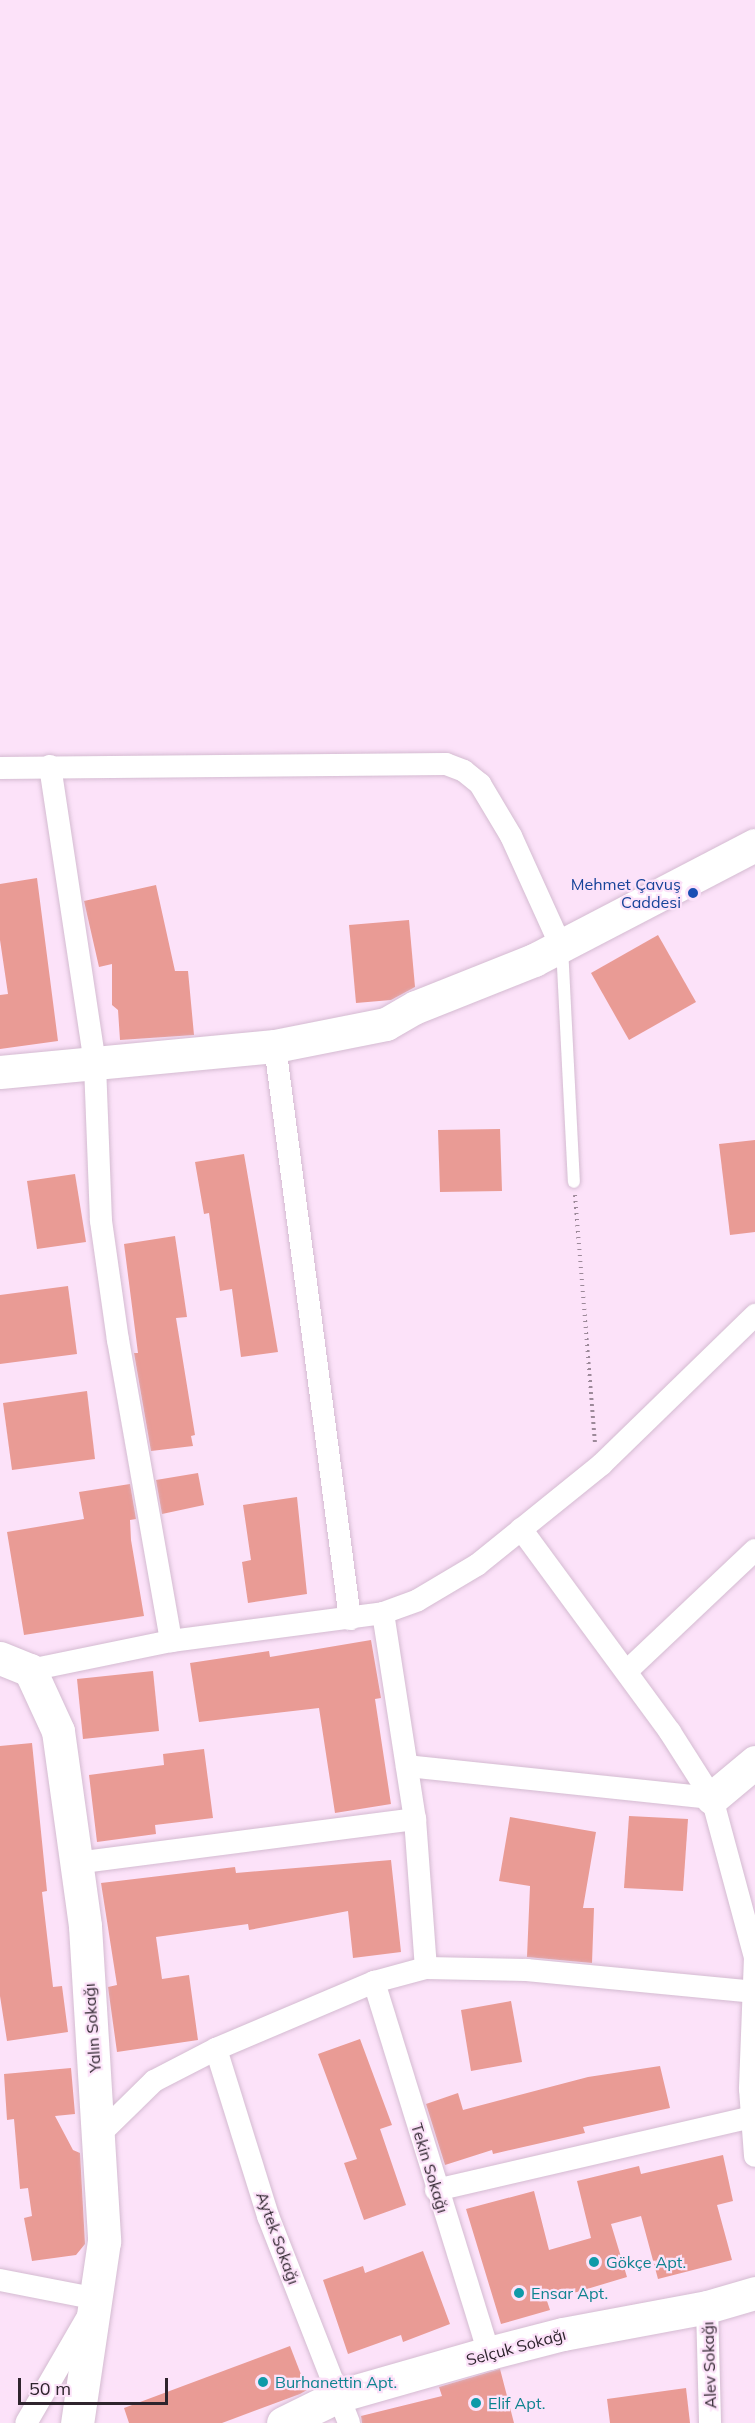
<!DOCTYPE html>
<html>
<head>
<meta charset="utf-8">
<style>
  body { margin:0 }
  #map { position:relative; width:755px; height:2423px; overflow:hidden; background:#fce2f9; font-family:Mulish,sans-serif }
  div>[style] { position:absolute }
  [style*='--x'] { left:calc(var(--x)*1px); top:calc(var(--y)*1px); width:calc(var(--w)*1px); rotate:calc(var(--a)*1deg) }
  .building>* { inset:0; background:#e99b95 }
  .path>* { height:4px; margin-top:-2px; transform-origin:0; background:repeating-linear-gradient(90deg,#9c8999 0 1.5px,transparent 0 6px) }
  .roads { filter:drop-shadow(0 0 2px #d4bbd1) drop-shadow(0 0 2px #d4bbd1) }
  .lane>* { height:12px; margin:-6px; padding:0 6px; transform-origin:6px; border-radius:6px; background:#fff }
  .street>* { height:22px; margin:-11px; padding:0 11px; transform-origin:11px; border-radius:11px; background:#fff }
  .secondary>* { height:33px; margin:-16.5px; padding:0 16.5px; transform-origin:16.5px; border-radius:16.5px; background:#fff }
  .dots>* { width:16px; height:16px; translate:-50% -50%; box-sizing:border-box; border:3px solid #fce2f9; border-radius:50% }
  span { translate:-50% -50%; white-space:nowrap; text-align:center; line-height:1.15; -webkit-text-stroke:4.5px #fce2f9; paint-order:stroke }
  .transit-label { font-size:16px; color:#164399 }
  .right { translate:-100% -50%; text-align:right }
  .street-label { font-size:16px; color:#2e242d }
  .culture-label { font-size:16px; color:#0d838f }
  .left { translate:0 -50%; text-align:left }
  .scale { position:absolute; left:18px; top:2378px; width:150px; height:27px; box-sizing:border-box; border:3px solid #2e242d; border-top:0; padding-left:8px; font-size:18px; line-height:21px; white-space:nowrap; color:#2e242d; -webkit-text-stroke:4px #fce2f9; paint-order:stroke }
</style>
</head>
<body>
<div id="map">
  <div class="building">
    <div style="clip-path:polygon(37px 878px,58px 1041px,0 1049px,0 995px,8px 994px,0 940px,0 884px)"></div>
    <div style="clip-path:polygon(156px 885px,175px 971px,188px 971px,194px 1035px,120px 1040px,118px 1010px,112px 1005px,112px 964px,99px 967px,84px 901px)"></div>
    <div style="clip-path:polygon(409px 920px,415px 987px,391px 1000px,356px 1003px,349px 925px)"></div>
    <div style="clip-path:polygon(658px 935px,696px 1002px,629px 1040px,591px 973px)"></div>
    <div style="clip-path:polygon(500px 1129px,502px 1191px,440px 1192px,438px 1130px)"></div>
    <div style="clip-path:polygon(755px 1140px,755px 1232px,730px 1235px,719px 1144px)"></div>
    <div style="clip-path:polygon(244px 1154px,278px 1352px,241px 1357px,232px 1289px,220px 1291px,209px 1213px,204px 1214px,195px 1162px)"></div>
    <div style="clip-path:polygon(75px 1174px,86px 1242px,37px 1249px,27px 1181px)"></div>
    <div style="clip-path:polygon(175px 1236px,187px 1317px,176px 1318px,195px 1435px,191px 1436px,193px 1446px,151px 1451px,134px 1353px,138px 1353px,124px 1244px)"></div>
    <div style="clip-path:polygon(68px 1286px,77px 1354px,0 1364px,0 1295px)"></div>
    <div style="clip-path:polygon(87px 1391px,95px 1459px,12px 1470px,3px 1403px)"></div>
    <div style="clip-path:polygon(198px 1473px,204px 1505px,162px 1514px,156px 1480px)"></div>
    <div style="clip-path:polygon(130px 1484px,136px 1519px,130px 1520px,131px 1540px,144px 1616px,24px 1635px,7px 1532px,84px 1519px,79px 1492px)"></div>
    <div style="clip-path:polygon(297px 1497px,307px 1594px,248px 1603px,242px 1562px,251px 1560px,243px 1505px)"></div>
    <div style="clip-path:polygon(371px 1640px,381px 1698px,375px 1699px,391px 1804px,335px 1813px,319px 1708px,199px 1722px,190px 1663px,269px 1651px,270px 1657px)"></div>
    <div style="clip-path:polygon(153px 1671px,159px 1731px,83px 1739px,77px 1679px)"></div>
    <div style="clip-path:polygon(32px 1743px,47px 1891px,42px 1892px,53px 1987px,62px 1986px,68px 2032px,7px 2041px,0 1996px,0 1746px)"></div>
    <div style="clip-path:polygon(204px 1749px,213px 1818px,155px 1825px,156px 1834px,97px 1842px,89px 1775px,164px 1765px,163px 1754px)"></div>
    <div style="clip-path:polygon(629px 1816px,688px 1819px,683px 1891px,624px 1888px)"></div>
    <div style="clip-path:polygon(510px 1817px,596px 1832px,583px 1908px,594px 1908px,592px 1963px,527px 1957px,530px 1886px,499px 1881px)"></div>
    <div style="clip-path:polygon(391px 1860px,401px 1952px,353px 1958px,348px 1911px,249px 1930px,248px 1924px,156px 1937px,162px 1979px,189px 1975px,198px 2040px,117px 2052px,108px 1987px,117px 1985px,101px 1883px,235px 1867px,236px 1873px)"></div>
    <div style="clip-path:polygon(511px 2001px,522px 2062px,471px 2071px,461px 2010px)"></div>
    <div style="clip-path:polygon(360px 2039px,392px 2125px,380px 2129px,406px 2205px,364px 2220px,344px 2163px,357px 2159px,318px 2054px)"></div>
    <div style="clip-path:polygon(660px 2066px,670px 2108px,583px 2127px,585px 2133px,493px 2154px,492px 2150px,445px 2165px,426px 2104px,458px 2093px,463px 2110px,588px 2077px)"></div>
    <div style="clip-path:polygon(71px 2068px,75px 2114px,55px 2116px,73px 2150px,80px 2153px,85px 2244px,76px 2255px,32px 2261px,24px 2218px,32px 2216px,28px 2188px,20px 2189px,14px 2119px,7px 2120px,4px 2074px)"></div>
    <div style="clip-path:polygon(723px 2155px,733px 2201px,717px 2205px,732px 2260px,658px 2279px,641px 2216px,611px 2224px,627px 2277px,547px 2301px,550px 2310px,501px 2324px,466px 2209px,534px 2191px,549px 2250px,591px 2238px,577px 2181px,639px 2166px,641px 2174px)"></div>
    <div style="clip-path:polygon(423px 2251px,450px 2324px,403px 2342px,401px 2335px,348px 2354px,323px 2280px,363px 2266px,365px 2273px)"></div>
    <div style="clip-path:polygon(290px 2346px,307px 2390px,300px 2394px,222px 2423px,129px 2423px,124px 2408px)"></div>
    <div style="clip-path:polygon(500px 2369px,514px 2423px,362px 2423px,361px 2416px,442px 2396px,439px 2387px)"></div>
    <div style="clip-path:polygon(686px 2388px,690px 2423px,610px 2423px,607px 2399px)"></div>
  </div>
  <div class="path">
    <div style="--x:575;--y:1195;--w:248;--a:85.4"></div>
  </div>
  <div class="roads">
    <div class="lane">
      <div style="--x:562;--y:947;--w:235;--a:87.1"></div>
    </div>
    <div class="street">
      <div style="--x:50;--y:766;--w:302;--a:81.4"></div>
      <div style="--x:95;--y:1065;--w:156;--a:87.8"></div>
      <div style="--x:101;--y:1221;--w:120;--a:81.9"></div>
      <div style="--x:118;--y:1340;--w:306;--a:80"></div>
      <div style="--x:0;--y:768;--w:446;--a:-0.5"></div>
      <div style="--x:446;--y:764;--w:19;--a:21"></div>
      <div style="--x:464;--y:771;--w:21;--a:39"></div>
      <div style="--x:480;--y:784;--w:61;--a:59.2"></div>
      <div style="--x:511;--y:836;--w:121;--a:65.6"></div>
      <div style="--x:275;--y:1046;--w:578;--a:82.54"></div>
      <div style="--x:521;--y:1529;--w:252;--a:53.7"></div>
      <div style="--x:670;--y:1732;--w:78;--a:57.5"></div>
      <div style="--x:383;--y:1613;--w:208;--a:81.2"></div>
      <div style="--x:415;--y:1819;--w:149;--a:85.8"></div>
      <div style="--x:30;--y:1670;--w:144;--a:-11.6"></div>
      <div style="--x:171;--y:1641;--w:214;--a:-7.5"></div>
      <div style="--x:383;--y:1613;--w:37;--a:-20"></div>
      <div style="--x:418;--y:1600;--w:69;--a:-30.7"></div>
      <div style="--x:477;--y:1565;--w:161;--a:-38.9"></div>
      <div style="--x:602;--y:1464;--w:214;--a:-44.2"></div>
      <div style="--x:627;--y:1671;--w:176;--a:-43.4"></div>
      <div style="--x:407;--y:1766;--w:307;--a:6"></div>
      <div style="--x:712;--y:1798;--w:165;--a:74.9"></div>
      <div style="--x:755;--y:1957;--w:132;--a:92.2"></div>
      <div style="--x:750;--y:2089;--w:67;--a:85.7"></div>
      <div style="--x:76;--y:1863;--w:342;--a:-7.4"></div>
      <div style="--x:374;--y:1982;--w:388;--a:72.8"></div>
      <div style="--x:216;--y:2049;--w:175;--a:72.7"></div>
      <div style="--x:268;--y:2216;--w:222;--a:68.6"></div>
      <div style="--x:99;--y:2135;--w:77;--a:-44.5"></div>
      <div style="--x:154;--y:2081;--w:70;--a:-27.3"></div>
      <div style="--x:216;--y:2049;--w:172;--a:-23"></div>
      <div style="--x:374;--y:1982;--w:54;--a:-15.1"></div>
      <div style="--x:426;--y:1968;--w:101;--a:1.1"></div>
      <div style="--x:527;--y:1970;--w:229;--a:5.5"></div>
      <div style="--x:436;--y:2190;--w:324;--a:-13"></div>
      <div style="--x:0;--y:2280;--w:100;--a:11"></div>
      <div style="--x:98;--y:2299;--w:143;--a:120.1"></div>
      <div style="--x:707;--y:2307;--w:116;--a:88.5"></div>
    </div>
    <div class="secondary">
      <div style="--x:0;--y:1072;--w:276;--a:-5.4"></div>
      <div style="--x:275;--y:1046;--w:113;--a:-11.2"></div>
      <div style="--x:386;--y:1024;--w:34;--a:-30"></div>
      <div style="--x:416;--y:1007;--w:127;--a:-21.7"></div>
      <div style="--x:534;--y:960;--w:249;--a:-27.5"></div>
      <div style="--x:0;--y:1658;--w:32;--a:22"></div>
      <div style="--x:30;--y:1670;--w:67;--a:65.3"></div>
      <div style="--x:58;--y:1731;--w:197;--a:82.1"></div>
      <div style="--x:85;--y:1926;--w:316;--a:86.5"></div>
      <div style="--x:104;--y:2241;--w:184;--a:98.4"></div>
      <div style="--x:712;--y:1798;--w:56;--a:-39.9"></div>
      <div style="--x:283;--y:2423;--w:61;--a:-26.1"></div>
      <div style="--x:338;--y:2396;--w:157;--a:-15.9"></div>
      <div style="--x:489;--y:2353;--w:76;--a:-14.4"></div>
      <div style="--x:563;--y:2334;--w:147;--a:-10.6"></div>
      <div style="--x:707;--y:2307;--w:50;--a:-16.3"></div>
    </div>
  </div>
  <div class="dots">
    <div style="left:693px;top:893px;background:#1a4fb4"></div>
    <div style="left:594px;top:2262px;background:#0f9aa8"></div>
    <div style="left:519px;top:2293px;background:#0f9aa8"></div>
    <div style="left:263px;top:2382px;background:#0f9aa8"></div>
    <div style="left:476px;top:2403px;background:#0f9aa8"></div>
  </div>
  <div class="transit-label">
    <span class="right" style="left:681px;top:893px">Mehmet Çavuş<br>Caddesi</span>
  </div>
  <div class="street-label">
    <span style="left:92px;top:2028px;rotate:-94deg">Yalın Sokağı</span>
    <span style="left:430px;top:2168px;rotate:73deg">Tekin Sokağı</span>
    <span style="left:278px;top:2238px;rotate:70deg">Aytek Sokağı</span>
    <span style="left:516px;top:2347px;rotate:-15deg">Selçuk Sokağı</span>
    <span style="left:709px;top:2365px;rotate:-92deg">Alev Sokağı</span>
  </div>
  <div class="culture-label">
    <span class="left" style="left:606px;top:2262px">Gökçe Apt.</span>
    <span class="left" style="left:531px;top:2293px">Ensar Apt.</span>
    <span class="left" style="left:275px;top:2382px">Burhanettin Apt.</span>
    <span class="left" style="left:488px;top:2403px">Elif Apt.</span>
  </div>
  <div class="scale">50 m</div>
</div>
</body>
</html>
